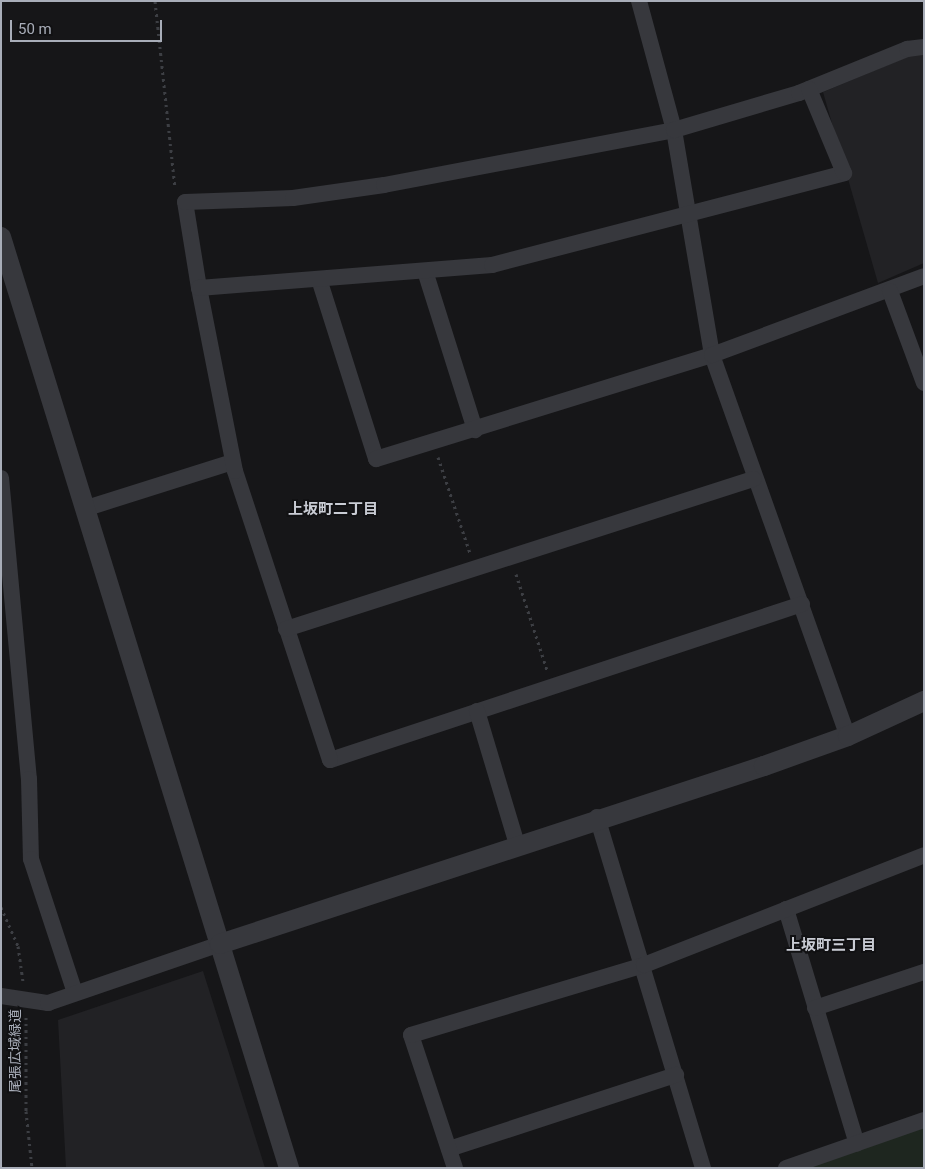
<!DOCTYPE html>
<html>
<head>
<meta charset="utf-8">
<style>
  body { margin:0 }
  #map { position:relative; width:925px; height:1169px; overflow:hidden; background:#161618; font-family:Roboto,"Noto Sans JP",sans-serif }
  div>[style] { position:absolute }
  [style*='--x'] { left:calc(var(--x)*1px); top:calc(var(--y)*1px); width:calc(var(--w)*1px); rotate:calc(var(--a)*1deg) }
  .built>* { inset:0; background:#222225 }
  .green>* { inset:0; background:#1e261f }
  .path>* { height:3px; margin-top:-1.5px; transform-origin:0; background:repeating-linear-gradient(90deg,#3d3f44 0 2.5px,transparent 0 6.5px) }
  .minor>* { height:16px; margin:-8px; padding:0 8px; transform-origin:8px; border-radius:8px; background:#37383d }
  .tertiary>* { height:20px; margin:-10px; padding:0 10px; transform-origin:10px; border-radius:10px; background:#37383d }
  span { translate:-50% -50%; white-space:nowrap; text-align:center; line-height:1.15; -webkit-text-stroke:4px #111113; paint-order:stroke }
  .street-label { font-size:14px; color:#a8adb8 }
  .neighbourhood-label { font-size:15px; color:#c9ccd4; font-weight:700 }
  .frame { position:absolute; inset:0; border:2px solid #a8adb8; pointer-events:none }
  .scale { position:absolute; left:10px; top:20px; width:152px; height:22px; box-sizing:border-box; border:2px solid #a8adb8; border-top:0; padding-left:6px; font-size:15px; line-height:18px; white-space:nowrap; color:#a8adb8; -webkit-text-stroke:4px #111113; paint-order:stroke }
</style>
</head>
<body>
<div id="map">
  <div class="built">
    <div style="clip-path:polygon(924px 50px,924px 263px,878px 283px,823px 92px)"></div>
    <div style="clip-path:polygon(203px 971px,265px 1168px,66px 1168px,58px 1020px)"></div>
  </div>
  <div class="green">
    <div style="clip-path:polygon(924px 1120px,924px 1168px,786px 1168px)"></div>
  </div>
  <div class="path">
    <div style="--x:155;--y:1;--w:187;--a:83.9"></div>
    <div style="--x:438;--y:457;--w:101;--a:71.6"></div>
    <div style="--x:516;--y:574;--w:101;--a:72.1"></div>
    <div style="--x:1;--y:907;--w:43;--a:66.4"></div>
    <div style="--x:18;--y:946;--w:35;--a:82"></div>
    <div style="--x:26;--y:1017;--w:94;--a:90"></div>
    <div style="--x:26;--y:1111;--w:57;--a:84"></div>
  </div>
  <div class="minor">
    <div style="--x:639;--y:1;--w:134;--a:74.8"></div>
    <div style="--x:674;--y:130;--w:228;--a:80.4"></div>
    <div style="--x:712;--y:355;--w:405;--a:70.4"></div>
    <div style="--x:425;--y:271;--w:167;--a:72.5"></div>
    <div style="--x:319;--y:279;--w:189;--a:72.4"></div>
    <div style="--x:376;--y:459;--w:352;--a:-17.2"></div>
    <div style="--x:712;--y:355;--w:226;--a:-20.4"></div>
    <div style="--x:199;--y:288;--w:87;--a:-99.2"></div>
    <div style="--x:185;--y:202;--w:108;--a:-2.1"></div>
    <div style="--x:293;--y:198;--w:92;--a:-8.1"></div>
    <div style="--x:384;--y:185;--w:295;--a:-10.7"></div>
    <div style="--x:674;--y:130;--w:130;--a:-16.5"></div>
    <div style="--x:799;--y:93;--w:117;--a:-22.2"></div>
    <div style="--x:907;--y:49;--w:17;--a:-7"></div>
    <div style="--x:890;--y:291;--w:98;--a:69.7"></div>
    <div style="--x:1;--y:478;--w:302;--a:84.7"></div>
    <div style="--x:29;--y:779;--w:80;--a:88.6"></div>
    <div style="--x:31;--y:859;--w:141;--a:71.8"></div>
    <div style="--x:87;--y:508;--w:153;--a:-17.5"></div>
    <div style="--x:802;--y:604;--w:497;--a:161.7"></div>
    <div style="--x:330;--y:760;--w:304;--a:-108.2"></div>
    <div style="--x:235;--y:471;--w:187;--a:-101.1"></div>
    <div style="--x:199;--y:288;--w:294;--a:-4.5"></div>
    <div style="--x:492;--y:265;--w:364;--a:-14.6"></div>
    <div style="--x:844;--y:173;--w:91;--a:-112.6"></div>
    <div style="--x:286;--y:629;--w:491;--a:-17.8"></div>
    <div style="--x:477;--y:711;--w:139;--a:73.3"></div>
    <div style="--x:597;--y:817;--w:367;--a:73.2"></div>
    <div style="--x:786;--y:909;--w:245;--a:73.2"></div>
    <div style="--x:1;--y:996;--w:48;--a:8.5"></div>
    <div style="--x:48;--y:1003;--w:182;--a:-18.9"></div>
    <div style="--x:815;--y:1008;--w:115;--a:-18.3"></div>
    <div style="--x:449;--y:1149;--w:239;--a:-18.1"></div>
    <div style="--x:455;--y:1168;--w:140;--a:-108.3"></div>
    <div style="--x:411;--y:1035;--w:243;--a:-16.7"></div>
    <div style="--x:644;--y:965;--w:301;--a:-21.4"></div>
    <div style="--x:786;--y:1168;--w:146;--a:-19.2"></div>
  </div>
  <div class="tertiary">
    <div style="--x:1;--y:237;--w:975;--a:72.81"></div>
    <div style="--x:220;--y:944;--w:572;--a:-18.12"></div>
    <div style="--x:764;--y:766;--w:89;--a:-19.7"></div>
    <div style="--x:848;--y:736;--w:84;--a:-24.7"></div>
  </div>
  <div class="street-label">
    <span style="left:15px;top:1051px;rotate:-90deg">尾張広域緑道</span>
  </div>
  <div class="neighbourhood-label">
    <span style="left:333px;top:510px">上坂町二丁目</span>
    <span style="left:831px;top:946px">上坂町三丁目</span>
  </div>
  <div class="frame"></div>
  <div class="scale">50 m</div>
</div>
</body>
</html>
